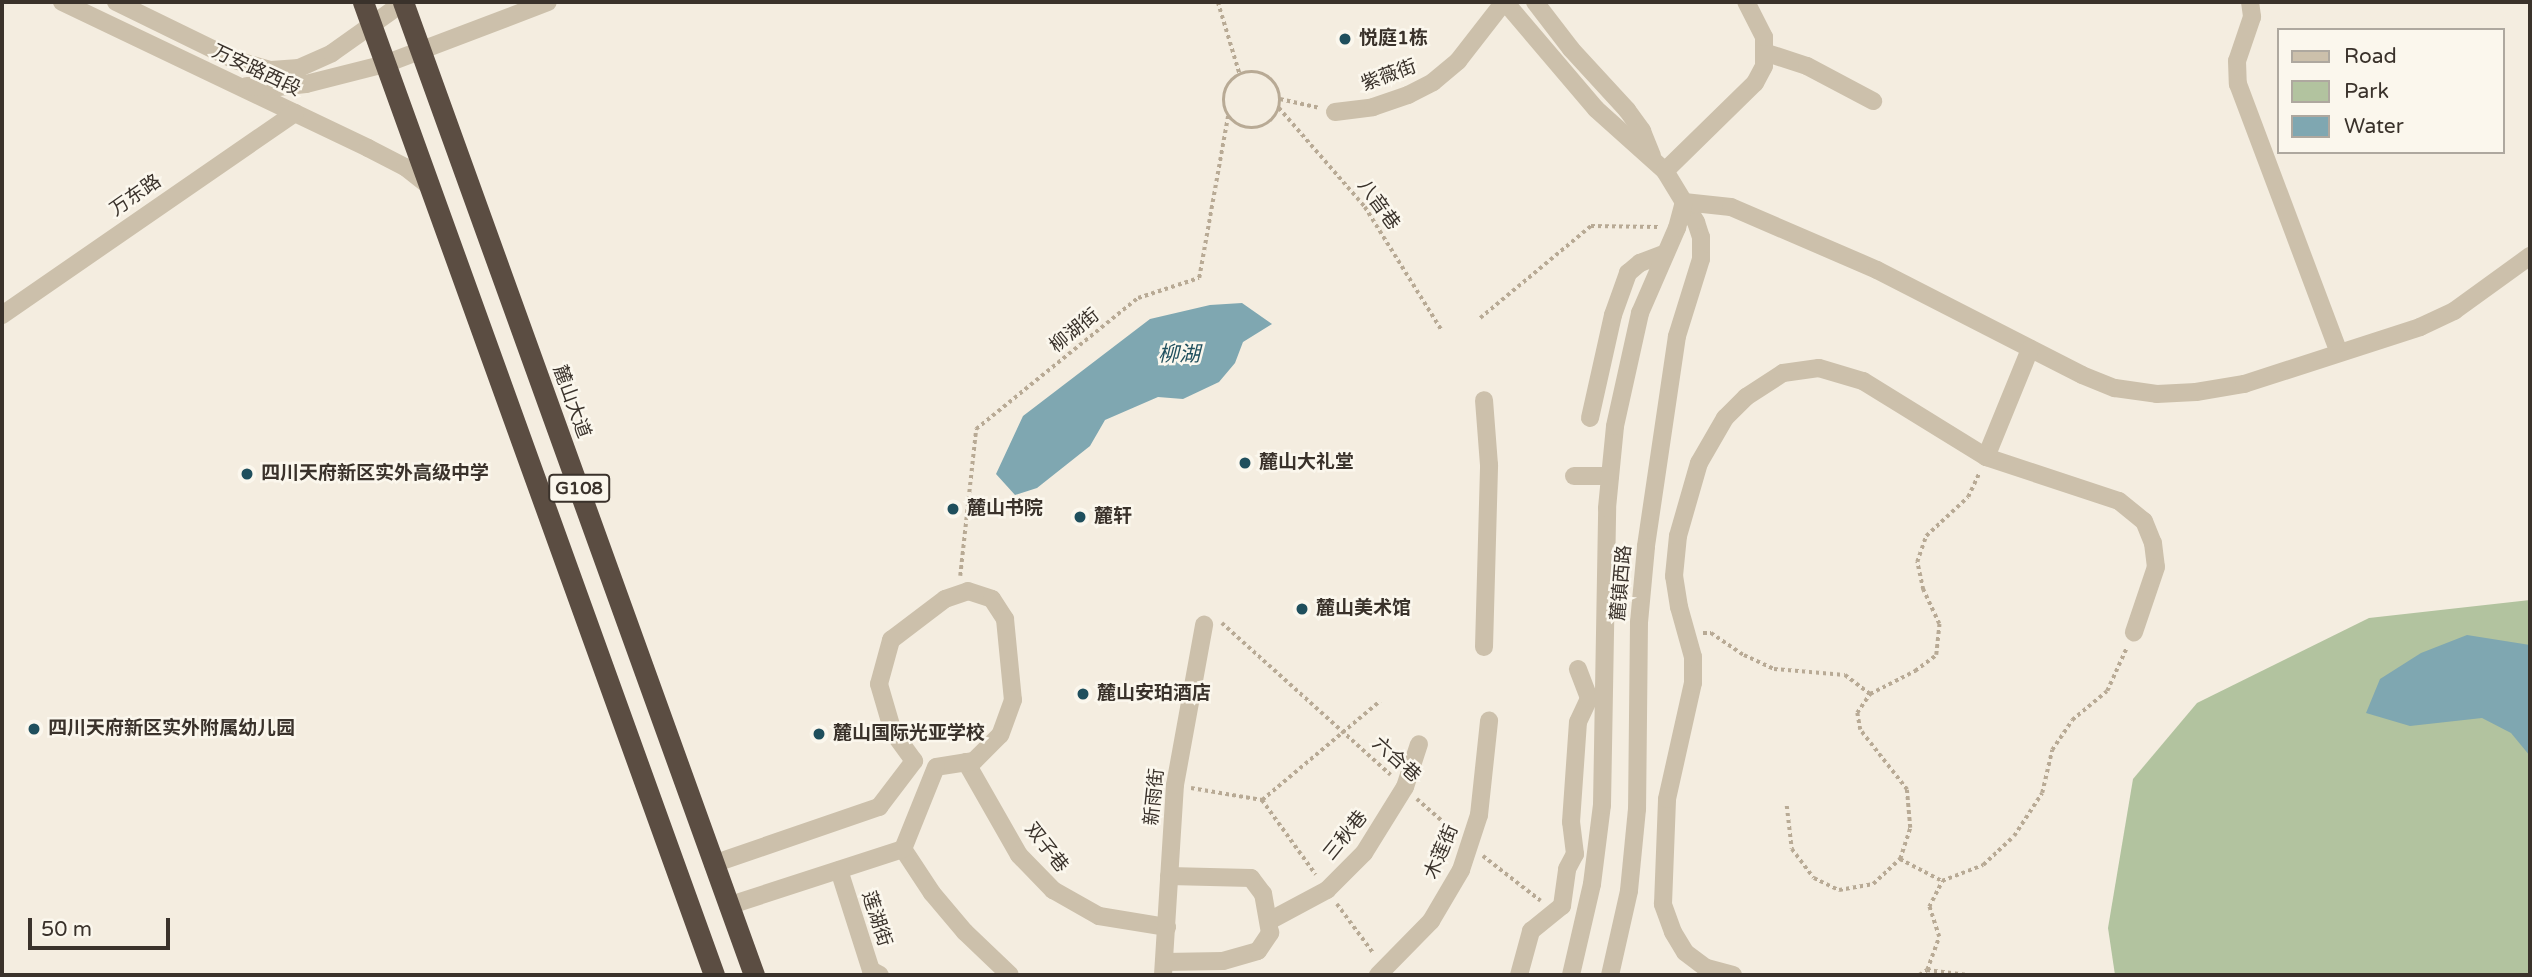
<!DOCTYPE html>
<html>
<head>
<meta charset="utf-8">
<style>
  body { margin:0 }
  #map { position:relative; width:2532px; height:977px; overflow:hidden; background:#f4ede0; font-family:"Varela Round","Noto Sans SC",sans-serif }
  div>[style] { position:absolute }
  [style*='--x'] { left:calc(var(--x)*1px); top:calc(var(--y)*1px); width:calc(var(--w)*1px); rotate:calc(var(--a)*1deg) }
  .green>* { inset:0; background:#b2c39f }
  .water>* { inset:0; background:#7fa7b1 }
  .path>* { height:3.5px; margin-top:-1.75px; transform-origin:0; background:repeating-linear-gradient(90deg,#b8aa95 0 3.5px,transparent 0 7px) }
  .path>.ring { margin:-1.75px; padding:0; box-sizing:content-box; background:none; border:3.5px solid #b8aa95; border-radius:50% }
  .minor>* { height:18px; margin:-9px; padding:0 9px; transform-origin:9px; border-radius:9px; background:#ccc0ab }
  .highway>* { height:21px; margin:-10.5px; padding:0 10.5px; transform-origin:10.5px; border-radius:10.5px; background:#5b4d42 }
  .dots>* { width:19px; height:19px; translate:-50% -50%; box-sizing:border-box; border:4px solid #fbf7ed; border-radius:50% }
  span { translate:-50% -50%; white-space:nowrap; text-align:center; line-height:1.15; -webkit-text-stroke:5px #fbf7ed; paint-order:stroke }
  .shield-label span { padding:2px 5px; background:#fbf7ed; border:2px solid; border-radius:5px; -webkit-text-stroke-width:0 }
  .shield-label { font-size:18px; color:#3a322b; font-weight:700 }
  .poi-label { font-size:19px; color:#3a322b; font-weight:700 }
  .left { translate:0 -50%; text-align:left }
  .street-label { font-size:19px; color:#3a322b }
  .water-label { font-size:21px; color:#1f4f5d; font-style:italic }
  .frame { position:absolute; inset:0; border:4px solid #3a322b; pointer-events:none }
  .legend { position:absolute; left:2277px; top:28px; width:228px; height:126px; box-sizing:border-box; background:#fbf7ed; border:2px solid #aea89f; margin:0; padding:9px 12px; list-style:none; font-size:21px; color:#3a322b }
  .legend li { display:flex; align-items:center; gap:14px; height:35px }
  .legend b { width:35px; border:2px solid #aea89f }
  .scale { position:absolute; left:28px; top:918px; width:142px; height:32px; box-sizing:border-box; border:4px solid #3a322b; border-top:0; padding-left:9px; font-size:21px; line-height:24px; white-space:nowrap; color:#3a322b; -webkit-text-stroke:5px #fbf7ed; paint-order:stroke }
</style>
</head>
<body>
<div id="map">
  <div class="green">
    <div style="clip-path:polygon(2530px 600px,2530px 975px,2115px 975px,2108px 928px,2133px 779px,2197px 703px,2369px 618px)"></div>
  </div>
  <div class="water">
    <div style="clip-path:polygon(1242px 303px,1272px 324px,1243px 342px,1235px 363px,1219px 382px,1183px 399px,1158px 397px,1105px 420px,1090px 446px,1037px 488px,1015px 495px,996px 474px,1023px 416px,1150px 319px,1210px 305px)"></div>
    <div style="clip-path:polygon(2467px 635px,2530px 645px,2530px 756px,2511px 733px,2482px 718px,2410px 726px,2366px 713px,2380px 679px,2421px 653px)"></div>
  </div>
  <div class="path">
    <div style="--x:1218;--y:2;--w:76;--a:73.2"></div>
    <div class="ring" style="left:1224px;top:72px;width:52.5px;height:52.5px"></div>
    <div style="--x:1280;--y:99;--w:41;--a:12.7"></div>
    <div style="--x:1279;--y:108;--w:131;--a:49"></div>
    <div style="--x:1365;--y:207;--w:144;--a:58.1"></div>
    <div style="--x:1480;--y:318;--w:144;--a:-39.7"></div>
    <div style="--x:1591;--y:226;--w:67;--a:0.9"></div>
    <div style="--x:960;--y:576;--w:148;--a:-83.8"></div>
    <div style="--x:976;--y:429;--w:208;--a:-39"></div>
    <div style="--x:1138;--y:298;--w:64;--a:-18.2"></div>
    <div style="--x:1199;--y:278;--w:166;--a:-79.9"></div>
    <div style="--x:1222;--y:623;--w:227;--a:42"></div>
    <div style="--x:1703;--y:633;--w:8;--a:0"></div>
    <div style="--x:1711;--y:633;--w:40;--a:34"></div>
    <div style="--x:1744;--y:655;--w:33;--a:25"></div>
    <div style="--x:1774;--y:669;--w:71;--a:4.8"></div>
    <div style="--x:1845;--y:675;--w:31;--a:37"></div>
    <div style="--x:1870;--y:694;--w:51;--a:-27.1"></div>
    <div style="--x:1915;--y:671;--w:26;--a:-37"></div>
    <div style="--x:1936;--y:655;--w:31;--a:-84"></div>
    <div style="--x:1939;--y:624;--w:38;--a:-115"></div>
    <div style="--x:1923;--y:590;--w:29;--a:-102"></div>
    <div style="--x:1917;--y:562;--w:28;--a:-71"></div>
    <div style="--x:1926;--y:536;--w:57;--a:-42.9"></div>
    <div style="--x:1968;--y:497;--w:26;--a:-65"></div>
    <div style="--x:1191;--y:788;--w:72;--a:9.6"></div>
    <div style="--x:1262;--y:800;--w:154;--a:-40"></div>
    <div style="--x:1417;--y:799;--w:52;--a:41.1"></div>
    <div style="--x:1262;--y:800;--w:92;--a:54.2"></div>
    <div style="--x:1787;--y:806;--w:43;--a:83.4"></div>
    <div style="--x:1792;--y:849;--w:36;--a:53"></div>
    <div style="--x:1814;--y:878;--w:28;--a:26"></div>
    <div style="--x:1839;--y:890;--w:35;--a:-10"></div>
    <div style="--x:1873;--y:884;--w:37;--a:-43"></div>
    <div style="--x:1900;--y:859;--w:33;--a:-72"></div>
    <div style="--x:1910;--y:828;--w:38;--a:-95"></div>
    <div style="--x:1907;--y:790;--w:76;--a:-128.1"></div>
    <div style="--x:1860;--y:730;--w:17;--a:-100"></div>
    <div style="--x:1857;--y:713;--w:23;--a:-56"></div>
    <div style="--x:1483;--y:856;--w:73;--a:37.8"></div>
    <div style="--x:1900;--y:859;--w:47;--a:27.6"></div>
    <div style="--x:1337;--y:904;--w:62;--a:53.5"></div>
    <div style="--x:1927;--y:970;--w:39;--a:7"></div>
    <div style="--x:1919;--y:975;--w:9;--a:-32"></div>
    <div style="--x:1927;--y:970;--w:35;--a:-70"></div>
    <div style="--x:1939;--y:937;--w:32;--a:-108"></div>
    <div style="--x:1929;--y:907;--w:29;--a:-63"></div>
    <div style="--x:1942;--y:881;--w:44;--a:-21.3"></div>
    <div style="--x:1983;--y:865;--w:42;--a:-43.1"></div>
    <div style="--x:2014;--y:836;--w:51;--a:-56.9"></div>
    <div style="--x:2042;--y:793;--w:44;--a:-76.9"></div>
    <div style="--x:2052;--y:750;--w:36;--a:-56"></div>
    <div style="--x:2072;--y:720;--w:45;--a:-39.6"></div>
    <div style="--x:2107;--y:691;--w:48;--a:-65.6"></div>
  </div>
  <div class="minor">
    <div style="--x:62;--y:2;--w:339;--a:25.5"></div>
    <div style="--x:368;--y:148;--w:42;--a:27.2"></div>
    <div style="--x:405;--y:167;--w:31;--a:38"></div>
    <div style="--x:116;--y:2;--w:132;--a:26"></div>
    <div style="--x:235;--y:60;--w:37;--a:16"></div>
    <div style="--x:271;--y:70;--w:28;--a:-4"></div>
    <div style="--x:299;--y:68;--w:36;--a:-24"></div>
    <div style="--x:332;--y:53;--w:88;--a:-35.3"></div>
    <div style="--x:1505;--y:2;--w:140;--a:49.6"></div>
    <div style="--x:1596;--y:109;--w:93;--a:41.9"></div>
    <div style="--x:1665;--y:171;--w:60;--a:58.7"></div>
    <div style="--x:1696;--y:222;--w:16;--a:72"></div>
    <div style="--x:1701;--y:237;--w:22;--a:90"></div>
    <div style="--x:1701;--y:259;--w:81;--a:107.3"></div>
    <div style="--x:1677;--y:336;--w:213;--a:98.4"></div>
    <div style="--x:1646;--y:547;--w:75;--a:95.3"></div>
    <div style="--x:1639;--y:622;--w:187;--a:90.6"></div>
    <div style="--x:1637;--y:809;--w:82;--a:95.6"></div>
    <div style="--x:1629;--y:891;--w:86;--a:102.7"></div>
    <div style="--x:1535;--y:2;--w:59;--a:52.5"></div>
    <div style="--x:1571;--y:49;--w:83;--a:47.4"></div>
    <div style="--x:1627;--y:110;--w:26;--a:54"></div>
    <div style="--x:1642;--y:131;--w:27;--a:68"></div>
    <div style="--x:2250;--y:2;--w:15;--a:82"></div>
    <div style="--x:2252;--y:17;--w:46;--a:108.8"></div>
    <div style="--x:2237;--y:61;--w:23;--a:88"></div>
    <div style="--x:2238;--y:84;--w:286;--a:69.4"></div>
    <div style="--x:1767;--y:53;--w:42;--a:18"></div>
    <div style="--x:1807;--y:66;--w:75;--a:27.9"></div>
    <div style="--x:247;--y:86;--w:31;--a:2"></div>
    <div style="--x:278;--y:87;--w:28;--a:-6"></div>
    <div style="--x:306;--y:84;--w:81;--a:-14.2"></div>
    <div style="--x:385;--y:64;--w:174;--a:-20.8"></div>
    <div style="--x:1335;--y:112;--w:38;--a:-7"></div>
    <div style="--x:1373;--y:107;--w:37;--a:-19"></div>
    <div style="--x:1408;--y:95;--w:28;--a:-27"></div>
    <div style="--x:1433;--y:82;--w:33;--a:-40"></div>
    <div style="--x:1458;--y:61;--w:75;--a:-52.1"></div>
    <div style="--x:1665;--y:171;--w:126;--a:-44.4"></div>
    <div style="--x:1755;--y:83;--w:19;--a:-62"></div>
    <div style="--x:1764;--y:66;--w:29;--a:-90"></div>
    <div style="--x:1764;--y:37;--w:39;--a:-117"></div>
    <div style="--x:1684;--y:202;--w:47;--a:6.1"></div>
    <div style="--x:1731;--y:207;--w:159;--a:23.3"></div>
    <div style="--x:1877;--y:270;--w:230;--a:27.1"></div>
    <div style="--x:2082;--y:375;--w:35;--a:22"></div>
    <div style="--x:2115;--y:388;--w:42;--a:8.1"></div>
    <div style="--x:2157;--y:394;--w:39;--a:-3"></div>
    <div style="--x:2196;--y:392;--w:49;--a:-9.5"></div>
    <div style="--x:2244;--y:384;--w:185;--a:-17.9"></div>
    <div style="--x:2420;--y:327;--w:38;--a:-25"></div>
    <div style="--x:2454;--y:311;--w:94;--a:-35.9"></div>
    <div style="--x:2;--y:315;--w:356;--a:-34.6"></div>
    <div style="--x:1590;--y:418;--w:106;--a:-77.4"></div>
    <div style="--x:1613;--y:315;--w:45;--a:-70.3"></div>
    <div style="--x:1628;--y:273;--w:16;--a:-40"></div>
    <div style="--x:1640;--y:263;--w:26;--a:-21"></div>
    <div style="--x:1986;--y:457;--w:117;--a:-67.8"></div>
    <div style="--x:1574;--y:476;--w:36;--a:0"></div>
    <div style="--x:1484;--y:647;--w:182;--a:-88.4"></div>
    <div style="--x:1489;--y:465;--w:65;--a:-94.4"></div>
    <div style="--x:966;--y:762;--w:107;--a:60.3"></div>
    <div style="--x:1019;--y:855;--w:49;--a:45.8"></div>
    <div style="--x:1053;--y:890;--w:53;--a:29.5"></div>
    <div style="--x:1099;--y:916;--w:69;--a:9.2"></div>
    <div style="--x:903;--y:849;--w:53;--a:56.6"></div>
    <div style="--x:932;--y:893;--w:51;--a:49.8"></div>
    <div style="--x:965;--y:932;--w:62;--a:43.7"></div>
    <div style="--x:713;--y:864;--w:176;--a:-19"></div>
    <div style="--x:879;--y:807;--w:58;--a:-52.7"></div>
    <div style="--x:914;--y:761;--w:36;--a:-126"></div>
    <div style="--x:893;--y:732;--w:50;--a:-106.3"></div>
    <div style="--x:879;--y:684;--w:46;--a:-74.7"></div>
    <div style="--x:891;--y:640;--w:68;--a:-37.2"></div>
    <div style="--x:945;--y:599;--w:24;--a:-19"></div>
    <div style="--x:968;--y:591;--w:25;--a:18"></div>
    <div style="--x:992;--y:599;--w:24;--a:57"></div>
    <div style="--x:1005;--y:619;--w:81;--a:84.4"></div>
    <div style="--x:1013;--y:700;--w:37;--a:110"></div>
    <div style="--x:1000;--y:735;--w:37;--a:135"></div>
    <div style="--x:974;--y:761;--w:38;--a:171"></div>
    <div style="--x:936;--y:767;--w:88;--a:111.9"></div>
    <div style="--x:903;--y:849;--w:184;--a:162"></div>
    <div style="--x:839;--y:870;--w:105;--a:72.3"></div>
    <div style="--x:871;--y:970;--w:10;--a:29"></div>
    <div style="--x:1269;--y:921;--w:66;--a:-28.1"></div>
    <div style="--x:1327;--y:890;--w:52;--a:-45"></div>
    <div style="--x:1364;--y:853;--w:78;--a:-58.2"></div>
    <div style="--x:1405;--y:787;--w:45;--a:-72"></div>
    <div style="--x:1164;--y:962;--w:59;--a:-1"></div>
    <div style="--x:1223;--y:961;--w:36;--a:-16"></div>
    <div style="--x:1258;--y:951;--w:22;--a:-56"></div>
    <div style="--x:1270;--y:933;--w:40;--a:-100"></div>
    <div style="--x:1263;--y:894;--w:20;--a:-127"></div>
    <div style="--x:1251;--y:878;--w:82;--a:-178.6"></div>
    <div style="--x:1163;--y:975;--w:190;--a:-86.4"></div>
    <div style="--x:1175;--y:785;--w:163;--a:-79.7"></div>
    <div style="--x:1378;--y:975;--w:76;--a:-45.5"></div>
    <div style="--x:1431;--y:921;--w:59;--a:-59.5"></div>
    <div style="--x:1461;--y:870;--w:58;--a:-71.9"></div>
    <div style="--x:1479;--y:815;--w:95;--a:-83.9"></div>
    <div style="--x:1519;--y:975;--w:46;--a:-74.7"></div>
    <div style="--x:1531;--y:931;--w:40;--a:-39"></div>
    <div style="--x:1562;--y:906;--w:37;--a:-82"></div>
    <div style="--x:1567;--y:869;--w:17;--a:-62"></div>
    <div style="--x:1575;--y:854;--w:32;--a:-97"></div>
    <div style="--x:1571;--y:822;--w:100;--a:-86"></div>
    <div style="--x:1578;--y:722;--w:26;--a:-65"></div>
    <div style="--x:1589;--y:698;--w:31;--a:-111"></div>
    <div style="--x:1571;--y:975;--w:93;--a:-77"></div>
    <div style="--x:1592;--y:884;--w:80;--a:-82.8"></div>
    <div style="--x:1602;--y:805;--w:297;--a:-89"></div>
    <div style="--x:1607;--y:508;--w:82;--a:-84.4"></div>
    <div style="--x:1615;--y:426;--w:116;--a:-77.5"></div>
    <div style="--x:1640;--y:313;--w:93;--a:-66.5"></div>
    <div style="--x:1677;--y:228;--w:27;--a:-75"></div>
    <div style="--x:1733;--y:975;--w:28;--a:-165"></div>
    <div style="--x:1706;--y:968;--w:26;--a:-143"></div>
    <div style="--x:1685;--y:952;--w:23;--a:-121"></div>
    <div style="--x:1673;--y:932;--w:30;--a:-110"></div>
    <div style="--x:1663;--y:904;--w:105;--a:-87.8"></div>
    <div style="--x:1667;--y:799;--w:119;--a:-77.4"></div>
    <div style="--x:1693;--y:683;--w:26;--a:-90"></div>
    <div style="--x:1693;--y:657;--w:52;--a:-105.6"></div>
    <div style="--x:1679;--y:607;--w:31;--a:-99"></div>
    <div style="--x:1674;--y:576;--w:40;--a:-84.3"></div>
    <div style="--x:1678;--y:536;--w:76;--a:-74"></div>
    <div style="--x:1699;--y:463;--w:52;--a:-60"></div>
    <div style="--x:1725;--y:418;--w:30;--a:-45"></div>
    <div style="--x:1746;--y:397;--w:44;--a:-33"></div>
    <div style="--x:1783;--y:373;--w:36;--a:-8"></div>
    <div style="--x:1819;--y:368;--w:46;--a:16.5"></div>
    <div style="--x:1863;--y:381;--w:145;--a:31.7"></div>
    <div style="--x:1986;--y:457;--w:140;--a:18.3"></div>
    <div style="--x:2119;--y:501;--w:32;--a:39"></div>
    <div style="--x:2144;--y:521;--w:24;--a:68"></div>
    <div style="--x:2153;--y:543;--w:24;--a:83"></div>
    <div style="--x:2156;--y:567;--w:69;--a:108.7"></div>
  </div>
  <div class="highway">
    <div style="--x:363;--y:2;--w:1034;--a:70.16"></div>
    <div style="--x:403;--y:2;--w:1034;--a:70.16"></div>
  </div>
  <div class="dots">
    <div style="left:1345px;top:39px;background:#1f4f5d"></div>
    <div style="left:1245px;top:463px;background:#1f4f5d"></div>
    <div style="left:247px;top:474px;background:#1f4f5d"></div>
    <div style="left:953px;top:509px;background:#1f4f5d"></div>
    <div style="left:1080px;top:517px;background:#1f4f5d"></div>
    <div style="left:1302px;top:609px;background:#1f4f5d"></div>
    <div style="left:1083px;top:694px;background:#1f4f5d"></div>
    <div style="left:34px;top:729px;background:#1f4f5d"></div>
    <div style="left:819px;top:734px;background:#1f4f5d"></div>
  </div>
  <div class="shield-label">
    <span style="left:579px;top:488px">G108</span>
  </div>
  <div class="poi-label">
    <span class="left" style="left:1359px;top:39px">悦庭1栋</span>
    <span class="left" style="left:1259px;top:463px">麓山大礼堂</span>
    <span class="left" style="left:261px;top:474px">四川天府新区实外高级中学</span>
    <span class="left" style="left:967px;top:509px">麓山书院</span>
    <span class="left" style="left:1094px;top:517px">麓轩</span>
    <span class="left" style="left:1316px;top:609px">麓山美术馆</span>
    <span class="left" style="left:1097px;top:694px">麓山安珀酒店</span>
    <span class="left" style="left:48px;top:729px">四川天府新区实外附属幼儿园</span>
    <span class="left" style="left:833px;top:734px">麓山国际光亚学校</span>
  </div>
  <div class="street-label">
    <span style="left:256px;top:71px;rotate:25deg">万安路西段</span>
    <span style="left:1389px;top:76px;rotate:-20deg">紫薇街</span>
    <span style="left:136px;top:196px;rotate:-35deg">万东路</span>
    <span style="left:1378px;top:205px;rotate:54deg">八音巷</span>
    <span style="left:1075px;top:331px;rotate:-39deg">柳湖街</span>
    <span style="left:571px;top:402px;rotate:70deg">麓山大道</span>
    <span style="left:1622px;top:583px;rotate:-85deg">麓镇西路</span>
    <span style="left:1396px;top:760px;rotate:42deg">六合巷</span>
    <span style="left:1155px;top:797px;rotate:-84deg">新雨街</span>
    <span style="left:1346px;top:836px;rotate:-51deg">三秋巷</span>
    <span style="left:1046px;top:848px;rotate:52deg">双子巷</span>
    <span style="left:1442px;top:852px;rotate:-67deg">木莲街</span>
    <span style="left:876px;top:919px;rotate:72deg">莲湖街</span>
  </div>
  <div class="water-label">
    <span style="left:1179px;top:355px">柳湖</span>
  </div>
  <div class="frame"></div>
  <ul class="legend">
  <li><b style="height:9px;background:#ccc0ab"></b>Road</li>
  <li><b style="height:19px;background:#b2c39f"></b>Park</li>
  <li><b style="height:19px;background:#7fa7b1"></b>Water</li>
  </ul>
  <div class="scale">50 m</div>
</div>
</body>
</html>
